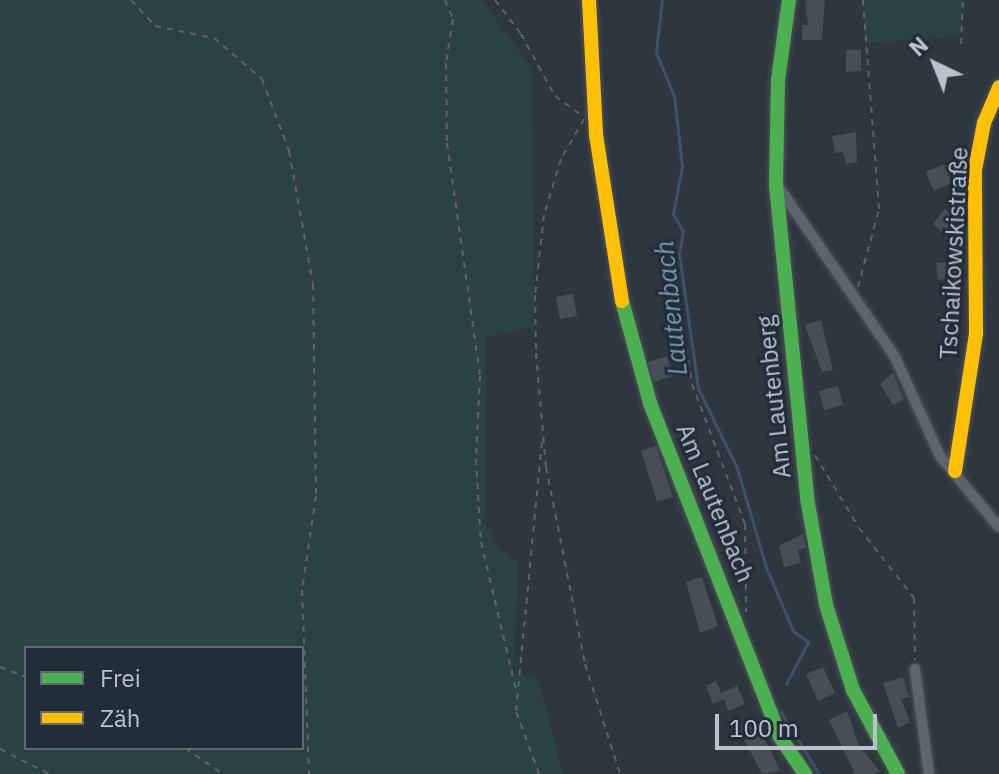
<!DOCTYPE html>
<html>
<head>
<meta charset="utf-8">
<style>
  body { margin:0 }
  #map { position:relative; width:999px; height:774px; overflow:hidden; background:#2e363e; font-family:"IBM Plex Sans",sans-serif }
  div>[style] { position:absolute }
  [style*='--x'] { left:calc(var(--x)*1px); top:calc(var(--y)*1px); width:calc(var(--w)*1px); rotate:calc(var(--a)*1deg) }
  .green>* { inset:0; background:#2b4244 }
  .stream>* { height:3px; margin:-1.5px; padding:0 1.5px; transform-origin:1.5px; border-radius:1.5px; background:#3d5268 }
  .building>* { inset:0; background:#484e55 }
  .path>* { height:2px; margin-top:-1px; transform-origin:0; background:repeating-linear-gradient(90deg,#5c6367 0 6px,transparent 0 12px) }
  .roads { filter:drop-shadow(0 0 2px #4d5258) drop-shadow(0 0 2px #4d5258) }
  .street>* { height:10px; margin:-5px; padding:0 5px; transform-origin:5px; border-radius:5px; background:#5e646b }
  .fast>* { height:14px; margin:-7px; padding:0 7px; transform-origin:7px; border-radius:7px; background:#4caf50 }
  .slow>* { height:14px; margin:-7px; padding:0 7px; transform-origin:7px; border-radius:7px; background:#ffc107 }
  span { translate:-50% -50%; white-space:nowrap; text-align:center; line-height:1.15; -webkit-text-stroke:6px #212d39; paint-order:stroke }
  .street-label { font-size:24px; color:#bac3cd }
  .water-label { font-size:26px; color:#7b96af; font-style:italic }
  .legend { position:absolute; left:24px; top:646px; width:280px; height:104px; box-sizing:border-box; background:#212d39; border:2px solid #5e6974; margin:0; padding:10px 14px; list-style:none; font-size:24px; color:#bac3cd }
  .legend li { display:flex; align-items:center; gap:16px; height:40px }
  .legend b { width:40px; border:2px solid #5e6974 }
  .north { position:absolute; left:895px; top:24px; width:80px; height:80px; -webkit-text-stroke:6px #212d39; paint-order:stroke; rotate:317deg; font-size:22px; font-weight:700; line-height:32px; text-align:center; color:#bac3cd }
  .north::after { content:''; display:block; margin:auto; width:28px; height:36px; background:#bac3cd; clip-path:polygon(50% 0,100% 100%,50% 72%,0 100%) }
  .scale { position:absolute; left:715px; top:714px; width:162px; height:36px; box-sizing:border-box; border:4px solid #bac3cd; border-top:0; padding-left:10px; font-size:24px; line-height:28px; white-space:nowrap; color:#bac3cd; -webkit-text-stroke:6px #212d39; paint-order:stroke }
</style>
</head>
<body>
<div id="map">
  <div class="green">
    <div style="clip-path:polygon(evenodd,0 0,482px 0,532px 68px,534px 327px,486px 337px,486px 524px,495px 546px,519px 562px,513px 673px,538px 679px,563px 774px,0 774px,0 0,26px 648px,302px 648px,302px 748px,26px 748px,26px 648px)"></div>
    <div style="clip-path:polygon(863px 0,963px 0,960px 37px,865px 43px)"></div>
  </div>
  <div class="stream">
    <div style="--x:662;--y:0;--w:52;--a:96.6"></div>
    <div style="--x:656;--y:52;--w:48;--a:67.8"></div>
    <div style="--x:674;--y:96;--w:70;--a:83.5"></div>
    <div style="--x:682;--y:166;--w:49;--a:100.6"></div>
    <div style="--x:673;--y:214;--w:20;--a:60"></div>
    <div style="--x:683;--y:231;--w:23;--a:100"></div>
    <div style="--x:679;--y:254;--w:135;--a:81.9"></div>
    <div style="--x:698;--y:388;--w:89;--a:64"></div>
    <div style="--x:737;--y:468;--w:103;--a:73.7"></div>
    <div style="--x:766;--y:567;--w:69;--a:67.1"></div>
    <div style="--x:793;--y:631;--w:19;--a:36"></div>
    <div style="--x:808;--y:642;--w:47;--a:117.6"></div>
    <div style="--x:781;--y:712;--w:73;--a:58.5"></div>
  </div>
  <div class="building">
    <div style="clip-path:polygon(805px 0,825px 0,822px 40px,802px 40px,802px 25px,808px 25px)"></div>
    <div style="clip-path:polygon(846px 50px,861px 50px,861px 71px,846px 72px)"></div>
    <div style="clip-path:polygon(856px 132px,857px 162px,846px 164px,843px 152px,835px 153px,832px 136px)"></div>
    <div style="clip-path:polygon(944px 164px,952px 183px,934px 191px,926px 172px)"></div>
    <div style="clip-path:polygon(945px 209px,959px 221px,947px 236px,933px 224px)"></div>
    <div style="clip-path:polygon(958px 261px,961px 286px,946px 288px,945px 279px,938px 280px,936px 263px)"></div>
    <div style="clip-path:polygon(573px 294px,577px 316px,560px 319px,556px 297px)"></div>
    <div style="clip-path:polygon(821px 320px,833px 370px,822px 372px,805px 325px)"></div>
    <div style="clip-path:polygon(667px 356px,673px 376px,654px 382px,648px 362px)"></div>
    <div style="clip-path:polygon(893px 373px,904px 400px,893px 405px,880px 384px)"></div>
    <div style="clip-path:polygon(838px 386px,843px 405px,824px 410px,819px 391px)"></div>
    <div style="clip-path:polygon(656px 446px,673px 497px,657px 502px,641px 451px)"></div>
    <div style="clip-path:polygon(803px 534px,806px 548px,798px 550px,801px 563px,784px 567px,779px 546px)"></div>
    <div style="clip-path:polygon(702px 577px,718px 626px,700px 633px,686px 582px)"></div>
    <div style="clip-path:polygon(823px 667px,835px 693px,818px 701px,806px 674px)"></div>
    <div style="clip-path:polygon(903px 677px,909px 697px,901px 699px,910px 722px,898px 728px,883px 683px)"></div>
    <div style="clip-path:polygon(716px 681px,723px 698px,721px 693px,737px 686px,745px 704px,728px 711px,724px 699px,713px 704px,706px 686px)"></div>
    <div style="clip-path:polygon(847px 711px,859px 746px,880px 771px,874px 774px,855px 774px,829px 720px)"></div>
    <div style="clip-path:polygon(752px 718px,772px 753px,780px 771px,762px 774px,737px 726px)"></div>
  </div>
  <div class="path">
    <div style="--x:131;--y:0;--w:35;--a:47"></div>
    <div style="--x:155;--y:26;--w:60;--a:11.5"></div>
    <div style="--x:214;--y:38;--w:63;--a:40.5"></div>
    <div style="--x:262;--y:79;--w:77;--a:69.4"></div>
    <div style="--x:289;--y:151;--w:135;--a:79.8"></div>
    <div style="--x:313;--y:284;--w:212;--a:89.2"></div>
    <div style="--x:316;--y:496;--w:95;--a:98.5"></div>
    <div style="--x:302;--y:590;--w:184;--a:87.8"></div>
    <div style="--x:445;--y:0;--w:21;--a:67"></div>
    <div style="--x:453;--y:19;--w:45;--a:99"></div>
    <div style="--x:446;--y:63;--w:80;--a:89.3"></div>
    <div style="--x:447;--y:143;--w:235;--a:81.9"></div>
    <div style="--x:480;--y:376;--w:83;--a:92.8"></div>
    <div style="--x:476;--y:459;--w:83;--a:86.6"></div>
    <div style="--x:481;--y:542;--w:156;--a:76.7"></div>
    <div style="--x:495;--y:0;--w:43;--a:52.6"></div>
    <div style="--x:521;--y:34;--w:71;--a:61.3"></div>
    <div style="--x:555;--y:96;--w:32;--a:36"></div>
    <div style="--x:961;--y:44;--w:44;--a:-87.4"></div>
    <div style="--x:584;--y:119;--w:46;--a:119.9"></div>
    <div style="--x:561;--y:159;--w:59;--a:106.9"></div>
    <div style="--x:544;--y:215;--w:81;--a:96.4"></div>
    <div style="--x:535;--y:295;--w:58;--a:89"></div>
    <div style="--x:536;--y:353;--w:114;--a:85"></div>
    <div style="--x:546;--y:467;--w:201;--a:78.8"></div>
    <div style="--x:585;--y:664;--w:115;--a:72.3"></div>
    <div style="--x:674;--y:265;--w:120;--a:81.4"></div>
    <div style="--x:692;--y:384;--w:150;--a:69.3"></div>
    <div style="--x:745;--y:524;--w:88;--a:89.3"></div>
    <div style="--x:858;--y:287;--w:81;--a:-74.9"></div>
    <div style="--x:879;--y:209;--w:210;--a:-94.4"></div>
    <div style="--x:815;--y:455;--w:85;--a:58.9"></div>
    <div style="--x:859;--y:528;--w:89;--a:51.8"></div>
    <div style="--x:914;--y:598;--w:62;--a:89.1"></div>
    <div style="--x:0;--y:667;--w:28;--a:21"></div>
    <div style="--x:185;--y:748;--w:46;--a:34.4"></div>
    <div style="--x:0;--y:749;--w:55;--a:27"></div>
    <div style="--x:539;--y:774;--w:67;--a:-110.1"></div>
    <div style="--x:516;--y:711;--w:272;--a:-84.5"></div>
  </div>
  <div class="roads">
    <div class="street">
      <div style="--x:778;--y:186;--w:207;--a:55.6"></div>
      <div style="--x:895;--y:357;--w:109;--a:65.6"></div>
      <div style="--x:940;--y:456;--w:92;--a:50.3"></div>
      <div style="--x:915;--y:669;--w:106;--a:82.4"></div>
    </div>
    <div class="fast">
      <div style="--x:789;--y:0;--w:81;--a:97.8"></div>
      <div style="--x:778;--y:80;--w:105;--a:91.1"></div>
      <div style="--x:776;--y:185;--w:315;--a:84.3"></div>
      <div style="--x:807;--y:498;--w:109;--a:79.9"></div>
      <div style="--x:826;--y:605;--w:89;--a:72.4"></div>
      <div style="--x:853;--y:690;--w:95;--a:61.8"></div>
      <div style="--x:622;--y:301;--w:106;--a:74.6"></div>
      <div style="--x:650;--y:403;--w:358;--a:68.7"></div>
      <div style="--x:780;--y:737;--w:45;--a:56"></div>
    </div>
    <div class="slow">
      <div style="--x:589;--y:0;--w:135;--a:87"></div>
      <div style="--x:596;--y:135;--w:168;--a:81.1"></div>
      <div style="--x:955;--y:471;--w:140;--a:-81.3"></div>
      <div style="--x:976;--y:333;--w:163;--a:-90.4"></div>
      <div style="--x:975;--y:170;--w:48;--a:-79.2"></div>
      <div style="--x:984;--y:123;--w:39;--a:-67"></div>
    </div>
  </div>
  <div class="street-label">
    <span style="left:954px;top:253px;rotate:-87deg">Tschaikowskistraße</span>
    <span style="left:774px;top:397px;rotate:-96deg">Am Lautenberg</span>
    <span style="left:715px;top:503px;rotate:68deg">Am Lautenbach</span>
  </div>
  <div class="water-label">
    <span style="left:671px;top:308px;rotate:-96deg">Lautenbach</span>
  </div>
  <ul class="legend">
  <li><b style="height:10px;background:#4caf50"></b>Frei</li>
  <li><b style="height:10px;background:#ffc107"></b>Zäh</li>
  </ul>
  <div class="north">N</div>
  <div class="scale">100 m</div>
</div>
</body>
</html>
